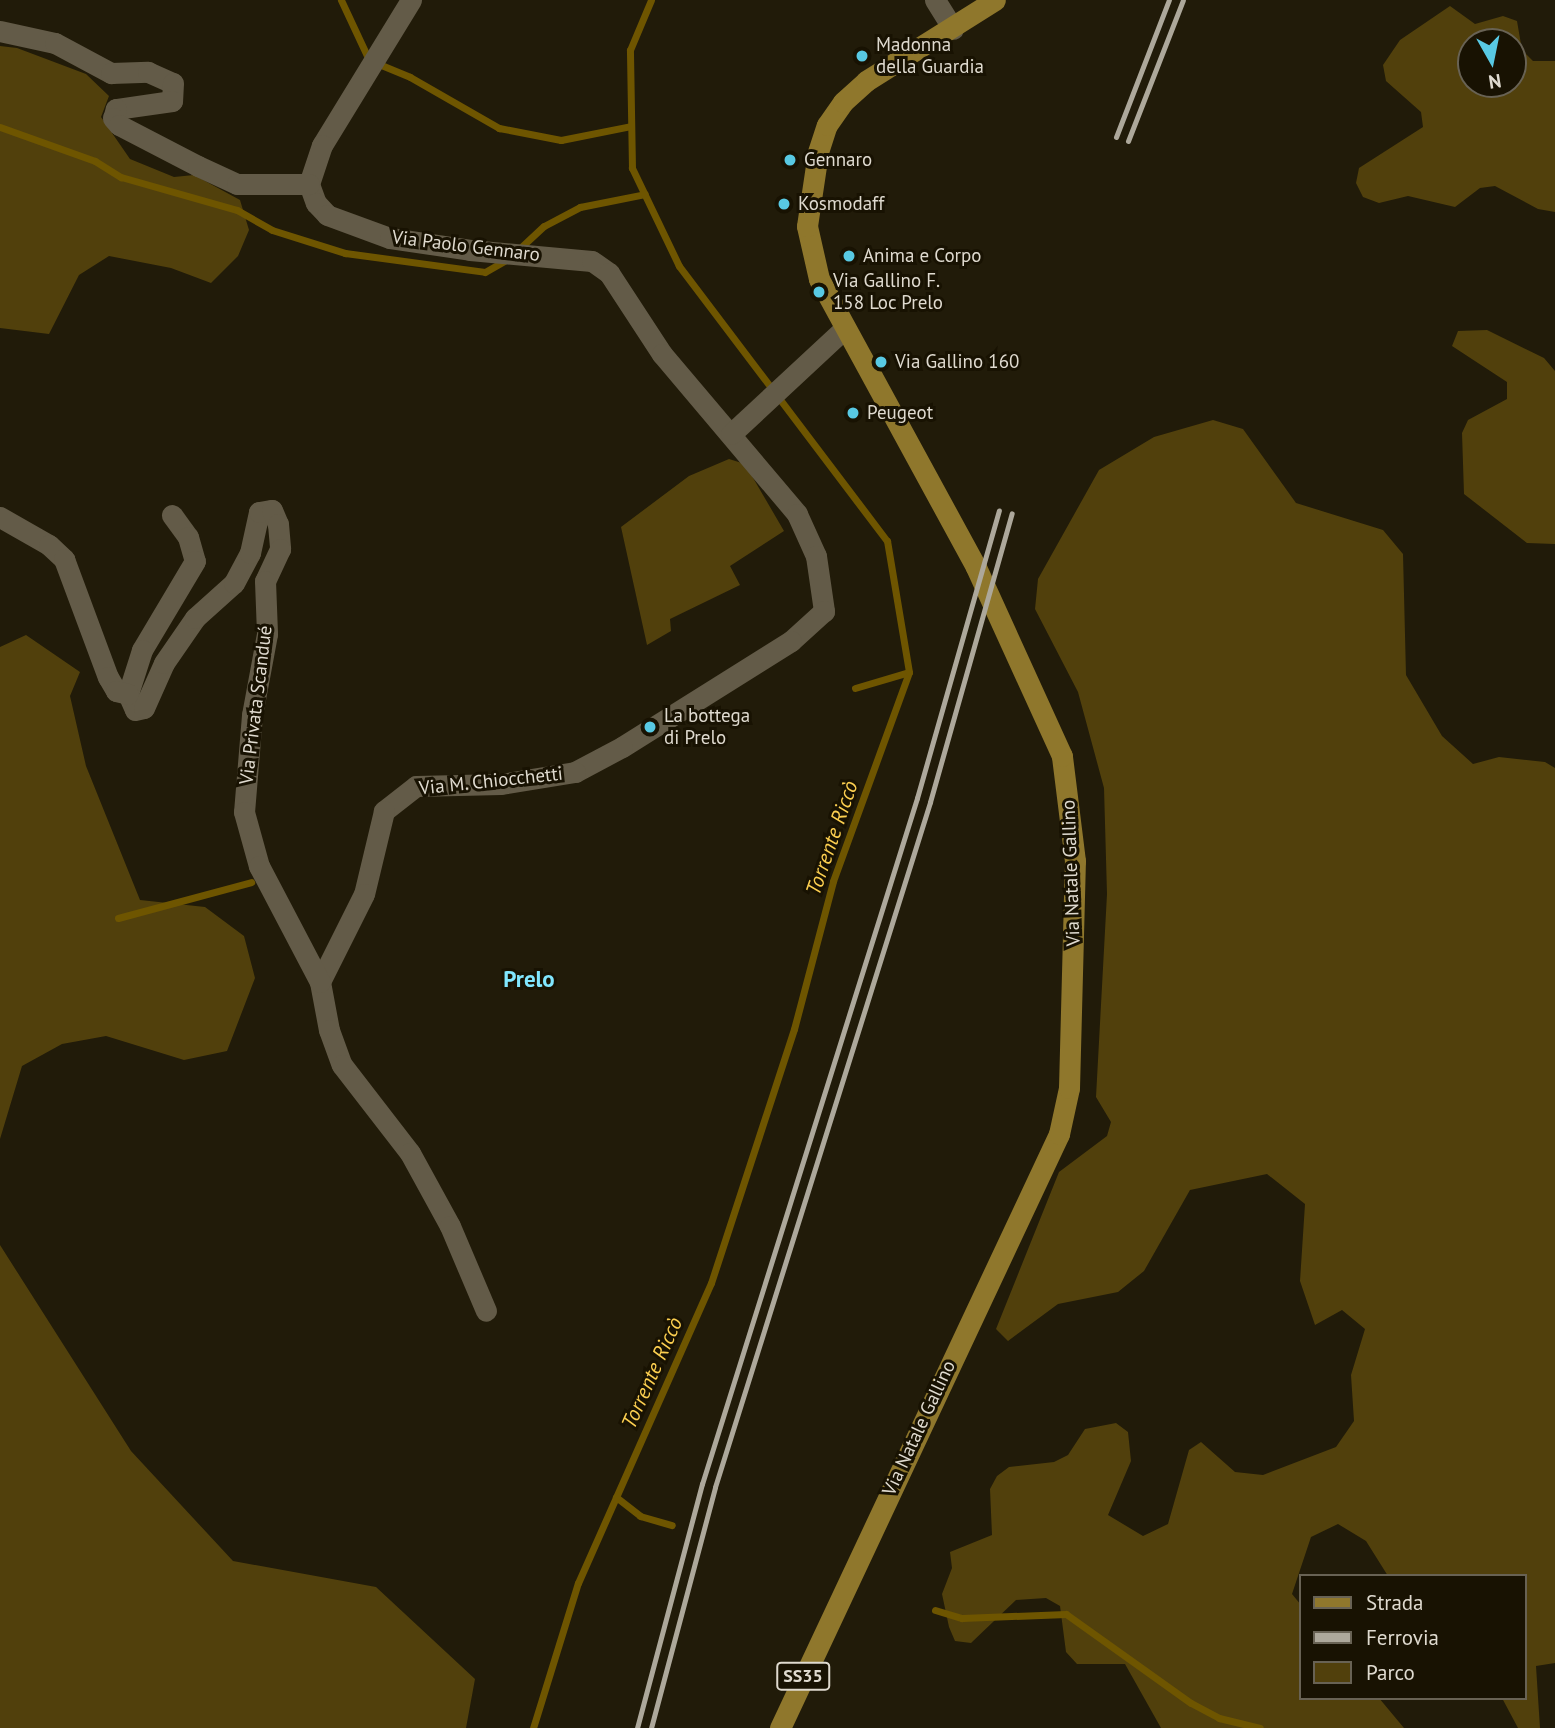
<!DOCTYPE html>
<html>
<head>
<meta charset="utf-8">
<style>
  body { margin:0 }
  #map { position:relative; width:1555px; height:1728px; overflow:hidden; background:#211b09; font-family:"PT Sans",sans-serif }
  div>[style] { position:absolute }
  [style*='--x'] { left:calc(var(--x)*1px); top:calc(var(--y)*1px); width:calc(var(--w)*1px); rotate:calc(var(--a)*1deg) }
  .green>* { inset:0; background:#51400c }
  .stream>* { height:7px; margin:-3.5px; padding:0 3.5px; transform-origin:3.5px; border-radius:3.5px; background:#6e5500 }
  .minor>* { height:21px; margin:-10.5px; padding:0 10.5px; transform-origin:10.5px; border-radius:10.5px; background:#635b48 }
  .primary>* { height:21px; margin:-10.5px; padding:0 10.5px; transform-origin:10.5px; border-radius:10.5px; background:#8f772c }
  .rail>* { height:5px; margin:-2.5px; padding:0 2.5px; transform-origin:2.5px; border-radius:2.5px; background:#ada89b }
  .dots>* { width:19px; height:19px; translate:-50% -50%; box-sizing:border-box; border:4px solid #181202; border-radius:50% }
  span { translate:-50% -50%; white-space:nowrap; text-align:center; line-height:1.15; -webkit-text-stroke:6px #181202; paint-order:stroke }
  .shield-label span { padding:2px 5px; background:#181202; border:2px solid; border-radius:5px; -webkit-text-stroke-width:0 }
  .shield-label { font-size:18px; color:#dfdacf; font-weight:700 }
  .poi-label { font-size:19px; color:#dfdacf }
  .left { translate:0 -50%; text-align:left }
  .street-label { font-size:19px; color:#dfdacf }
  .water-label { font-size:21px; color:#fccf50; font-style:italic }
  .quarter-label { font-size:23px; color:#81e6fe; font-weight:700 }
  .legend { position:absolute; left:1299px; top:1574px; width:228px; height:126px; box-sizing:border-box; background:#181202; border:2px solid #686254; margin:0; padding:9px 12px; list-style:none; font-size:21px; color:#dfdacf }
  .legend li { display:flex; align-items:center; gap:14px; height:35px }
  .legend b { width:35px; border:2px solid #686254 }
  .north { position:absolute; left:1457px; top:28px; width:70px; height:70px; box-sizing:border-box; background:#181202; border:2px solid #686254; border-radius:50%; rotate:171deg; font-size:19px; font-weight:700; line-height:28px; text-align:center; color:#dfdacf }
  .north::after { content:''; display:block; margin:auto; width:24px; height:32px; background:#58c9e3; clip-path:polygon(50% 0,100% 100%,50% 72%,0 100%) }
</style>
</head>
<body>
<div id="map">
  <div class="green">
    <div style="clip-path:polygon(evenodd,1450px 6px,1475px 24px,1503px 16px,1517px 21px,1522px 50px,1533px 61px,1555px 61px,1555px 212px,1538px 209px,1495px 186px,1480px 188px,1455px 207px,1408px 196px,1379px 203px,1363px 197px,1356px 183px,1359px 168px,1423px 127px,1421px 112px,1386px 81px,1383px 65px,1400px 40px,1450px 6px,1471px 42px,1513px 42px,1513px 84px,1471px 84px,1471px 42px)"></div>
    <div style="clip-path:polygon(0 46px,17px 48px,86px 74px,109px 96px,101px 117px,130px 159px,174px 177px,194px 175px,240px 200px,249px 230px,238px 256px,211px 283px,171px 268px,109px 256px,79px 275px,49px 334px,0 328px)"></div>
    <div style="clip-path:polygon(1487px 330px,1544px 358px,1555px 371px,1555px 544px,1527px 543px,1464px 494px,1462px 433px,1468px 420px,1507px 399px,1507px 382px,1452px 346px,1458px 331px)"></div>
    <div style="clip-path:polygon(1213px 420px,1243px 429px,1296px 503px,1383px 530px,1403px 554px,1406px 675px,1442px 736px,1473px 764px,1499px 757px,1545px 762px,1555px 768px,1555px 1663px,1536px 1666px,1540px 1728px,1518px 1728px,1502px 1698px,1525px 1698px,1525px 1576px,1388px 1576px,1366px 1541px,1338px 1524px,1311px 1537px,1292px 1594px,1301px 1605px,1301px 1698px,1379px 1698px,1404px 1728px,1161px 1728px,1125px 1664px,1077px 1664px,1066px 1652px,1060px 1606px,1046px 1598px,1016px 1600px,971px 1643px,955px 1641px,949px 1627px,942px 1594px,952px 1568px,950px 1552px,992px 1535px,990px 1489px,997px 1476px,1009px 1467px,1054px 1462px,1068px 1455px,1085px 1429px,1116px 1423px,1128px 1432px,1131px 1461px,1108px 1515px,1143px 1536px,1168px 1524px,1189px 1450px,1201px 1442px,1235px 1472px,1263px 1475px,1336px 1447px,1354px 1421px,1351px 1375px,1365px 1329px,1342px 1310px,1315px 1325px,1300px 1281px,1305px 1204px,1267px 1174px,1190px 1190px,1144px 1271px,1118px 1292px,1058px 1304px,1008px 1341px,996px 1329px,1059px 1172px,1107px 1136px,1111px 1122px,1096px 1097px,1107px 894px,1104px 788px,1078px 692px,1035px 609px,1038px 579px,1099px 470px,1154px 437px)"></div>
    <div style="clip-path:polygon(729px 459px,745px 464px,784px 531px,730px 566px,740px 585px,670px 619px,671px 631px,647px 645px,621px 527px,689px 476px)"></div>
    <div style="clip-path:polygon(26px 635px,80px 672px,70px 696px,86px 766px,140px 900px,205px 907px,244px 936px,255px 978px,227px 1051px,184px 1060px,106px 1036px,62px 1044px,22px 1066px,0 1139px,0 647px)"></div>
    <div style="clip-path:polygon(0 1245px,131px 1451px,233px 1561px,376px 1587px,475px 1679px,466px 1728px,0 1728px)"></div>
  </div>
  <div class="stream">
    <div style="--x:341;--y:0;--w:66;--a:65"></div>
    <div style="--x:369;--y:60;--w:44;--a:22.5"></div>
    <div style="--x:410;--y:77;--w:103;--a:29.8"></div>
    <div style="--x:499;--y:128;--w:63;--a:11"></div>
    <div style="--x:561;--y:140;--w:71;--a:-11.3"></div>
    <div style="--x:0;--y:127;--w:101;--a:19.7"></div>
    <div style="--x:95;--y:161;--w:31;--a:32"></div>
    <div style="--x:121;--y:177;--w:121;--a:15.9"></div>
    <div style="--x:237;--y:210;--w:40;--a:29.7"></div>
    <div style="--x:272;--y:230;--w:77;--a:17.5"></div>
    <div style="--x:345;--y:253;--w:141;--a:7.7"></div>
    <div style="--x:485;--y:272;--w:28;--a:-30"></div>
    <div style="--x:518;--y:250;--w:35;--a:-43"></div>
    <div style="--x:544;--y:226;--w:41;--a:-27.8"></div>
    <div style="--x:580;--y:207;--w:66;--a:-11.3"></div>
    <div style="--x:855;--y:688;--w:56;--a:-16.5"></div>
    <div style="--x:118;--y:918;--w:138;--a:-15.1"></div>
    <div style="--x:616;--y:1497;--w:31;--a:38"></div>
    <div style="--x:640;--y:1516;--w:33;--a:16"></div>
    <div style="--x:935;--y:1610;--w:28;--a:17"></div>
    <div style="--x:962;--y:1618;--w:104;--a:-2.2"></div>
    <div style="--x:1066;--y:1614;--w:153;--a:35.5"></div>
    <div style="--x:1191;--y:1703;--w:32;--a:28"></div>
    <div style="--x:1219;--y:1718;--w:42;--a:13.7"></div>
    <div style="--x:533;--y:1728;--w:152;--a:-72.8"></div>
    <div style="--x:578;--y:1583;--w:328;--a:-66.1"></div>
    <div style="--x:711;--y:1283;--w:267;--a:-71.9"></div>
    <div style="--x:794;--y:1029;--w:153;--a:-75.2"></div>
    <div style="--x:833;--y:881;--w:222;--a:-70"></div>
    <div style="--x:909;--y:672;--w:133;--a:-99.5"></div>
    <div style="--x:887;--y:541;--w:345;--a:-127.1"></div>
    <div style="--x:679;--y:266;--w:109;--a:-115.6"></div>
    <div style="--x:632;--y:168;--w:118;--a:-91"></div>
    <div style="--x:630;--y:50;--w:54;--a:-67.2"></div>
  </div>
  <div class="minor">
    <div style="--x:411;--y:0;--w:170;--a:121.5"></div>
    <div style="--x:322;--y:145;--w:41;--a:108.4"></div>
    <div style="--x:309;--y:184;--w:20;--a:70"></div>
    <div style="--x:316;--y:203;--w:16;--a:47"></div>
    <div style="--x:327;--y:215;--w:67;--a:20.1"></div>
    <div style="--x:390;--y:238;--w:81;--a:8.5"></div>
    <div style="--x:470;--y:250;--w:122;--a:5.2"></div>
    <div style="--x:592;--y:261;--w:21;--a:35"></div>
    <div style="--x:609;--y:273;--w:97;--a:56.8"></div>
    <div style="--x:662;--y:354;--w:209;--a:49.8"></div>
    <div style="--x:797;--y:514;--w:46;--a:65.7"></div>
    <div style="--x:816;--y:556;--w:56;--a:81.7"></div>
    <div style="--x:824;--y:611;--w:45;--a:137.7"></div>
    <div style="--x:791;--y:641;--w:199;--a:147.9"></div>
    <div style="--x:622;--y:747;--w:53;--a:152"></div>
    <div style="--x:575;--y:772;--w:75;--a:170.8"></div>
    <div style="--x:501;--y:784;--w:85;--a:178.7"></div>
    <div style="--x:416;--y:786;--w:41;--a:142"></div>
    <div style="--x:384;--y:811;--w:85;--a:103.5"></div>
    <div style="--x:364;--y:894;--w:98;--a:116.6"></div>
    <div style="--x:320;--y:982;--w:49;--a:79.4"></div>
    <div style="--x:329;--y:1030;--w:37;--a:70"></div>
    <div style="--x:342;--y:1065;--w:111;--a:52.3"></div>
    <div style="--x:410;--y:1153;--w:83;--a:61.3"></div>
    <div style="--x:450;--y:1226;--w:92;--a:67"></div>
    <div style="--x:935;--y:0;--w:34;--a:58"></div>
    <div style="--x:0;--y:31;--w:56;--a:12.3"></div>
    <div style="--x:55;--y:43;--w:64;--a:28.2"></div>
    <div style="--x:111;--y:73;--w:37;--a:-2"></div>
    <div style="--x:148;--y:72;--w:27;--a:24"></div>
    <div style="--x:173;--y:83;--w:18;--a:93"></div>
    <div style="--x:172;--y:101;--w:57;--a:171.9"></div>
    <div style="--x:116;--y:109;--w:9;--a:108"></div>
    <div style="--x:113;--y:118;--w:9;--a:49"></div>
    <div style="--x:119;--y:125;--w:89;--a:27.4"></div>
    <div style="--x:198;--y:166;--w:43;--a:24.8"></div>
    <div style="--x:237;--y:184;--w:72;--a:0"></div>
    <div style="--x:731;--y:434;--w:154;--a:-42.9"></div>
    <div style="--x:172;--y:515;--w:27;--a:54"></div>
    <div style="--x:188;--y:537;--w:25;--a:74"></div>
    <div style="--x:195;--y:561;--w:104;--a:120.8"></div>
    <div style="--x:142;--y:650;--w:46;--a:107.7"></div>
    <div style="--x:128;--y:694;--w:17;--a:66"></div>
    <div style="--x:135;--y:710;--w:9;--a:-13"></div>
    <div style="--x:144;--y:708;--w:49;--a:-66"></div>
    <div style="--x:164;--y:663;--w:55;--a:-55.4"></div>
    <div style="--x:195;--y:618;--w:52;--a:-41.9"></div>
    <div style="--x:234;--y:583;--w:34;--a:-62"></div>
    <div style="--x:250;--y:553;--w:42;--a:-77.6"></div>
    <div style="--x:259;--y:512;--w:13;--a:-9"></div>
    <div style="--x:272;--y:510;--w:15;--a:67"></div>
    <div style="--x:278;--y:524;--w:25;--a:85"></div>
    <div style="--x:280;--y:549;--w:35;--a:115"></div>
    <div style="--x:265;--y:581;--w:53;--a:87.8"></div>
    <div style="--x:267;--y:634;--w:82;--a:100.5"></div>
    <div style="--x:252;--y:715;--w:97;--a:94.7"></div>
    <div style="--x:244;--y:812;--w:56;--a:74.5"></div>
    <div style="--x:259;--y:866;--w:131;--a:62.3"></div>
    <div style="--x:0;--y:517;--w:56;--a:29.7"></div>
    <div style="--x:49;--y:545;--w:21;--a:43"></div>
    <div style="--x:64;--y:559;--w:126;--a:69.6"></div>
    <div style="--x:108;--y:677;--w:16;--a:60"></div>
    <div style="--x:116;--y:691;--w:12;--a:14"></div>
  </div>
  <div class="primary">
    <div style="--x:780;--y:1728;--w:656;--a:-64.84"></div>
    <div style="--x:1059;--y:1134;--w:47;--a:-77.7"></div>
    <div style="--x:1069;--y:1088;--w:227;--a:-88.5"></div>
    <div style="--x:1075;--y:861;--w:106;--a:-97.1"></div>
    <div style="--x:1062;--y:756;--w:208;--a:-114.5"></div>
    <div style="--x:976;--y:567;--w:328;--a:-118.6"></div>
    <div style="--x:819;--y:279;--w:54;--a:-102.8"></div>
    <div style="--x:807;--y:226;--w:75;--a:-81.5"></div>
    <div style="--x:818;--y:152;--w:28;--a:-72"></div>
    <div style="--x:827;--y:125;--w:28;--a:-55"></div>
    <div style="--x:843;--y:102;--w:31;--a:-42"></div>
    <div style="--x:866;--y:81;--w:152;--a:-32.1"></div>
  </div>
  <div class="rail">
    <div style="--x:1116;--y:137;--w:147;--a:-68.9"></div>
    <div style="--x:1128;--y:141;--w:151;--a:-68.7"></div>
    <div style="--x:637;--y:1728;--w:253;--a:-75.1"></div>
    <div style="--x:702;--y:1484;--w:719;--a:-72.6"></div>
    <div style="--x:917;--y:798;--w:299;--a:-74.1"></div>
    <div style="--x:651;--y:1728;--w:249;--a:-75.1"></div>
    <div style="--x:715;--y:1487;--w:718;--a:-72.57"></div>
    <div style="--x:930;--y:802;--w:300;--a:-74.2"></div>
  </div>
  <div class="dots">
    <div style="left:862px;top:56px;background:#58c9e3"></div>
    <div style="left:790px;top:160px;background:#58c9e3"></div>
    <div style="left:784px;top:204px;background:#58c9e3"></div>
    <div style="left:849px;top:256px;background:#58c9e3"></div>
    <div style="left:819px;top:292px;background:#58c9e3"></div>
    <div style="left:881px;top:362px;background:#58c9e3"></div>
    <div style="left:853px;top:413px;background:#58c9e3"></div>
    <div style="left:650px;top:727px;background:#58c9e3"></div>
  </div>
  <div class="shield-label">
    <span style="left:803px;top:1676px">SS35</span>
  </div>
  <div class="poi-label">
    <span class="left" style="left:876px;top:56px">Madonna<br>della Guardia</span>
    <span class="left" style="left:804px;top:160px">Gennaro</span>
    <span class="left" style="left:798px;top:204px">Kosmodaff</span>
    <span class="left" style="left:863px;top:256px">Anima e Corpo</span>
    <span class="left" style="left:833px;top:292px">Via Gallino F.<br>158 Loc Prelo</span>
    <span class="left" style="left:895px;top:362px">Via Gallino 160</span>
    <span class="left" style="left:867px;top:413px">Peugeot</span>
    <span class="left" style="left:664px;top:727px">La bottega<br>di Prelo</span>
  </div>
  <div class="street-label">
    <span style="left:466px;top:246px;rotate:7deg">Via Paolo Gennaro</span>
    <span style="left:256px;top:705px;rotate:-83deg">Via Privata Scandué</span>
    <span style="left:491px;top:781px;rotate:-6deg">Via M. Chiocchetti</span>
    <span style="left:1071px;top:873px;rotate:-92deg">Via Natale Gallino</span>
    <span style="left:919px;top:1428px;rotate:-65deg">Via Natale Gallino</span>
  </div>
  <div class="water-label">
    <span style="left:832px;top:838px;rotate:-71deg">Torrente Riccò</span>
    <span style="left:652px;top:1373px;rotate:-66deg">Torrente Riccò</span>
  </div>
  <div class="quarter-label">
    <span style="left:529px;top:979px">Prelo</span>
  </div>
  <ul class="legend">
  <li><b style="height:9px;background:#8f772c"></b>Strada</li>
  <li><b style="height:9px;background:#ada89b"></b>Ferrovia</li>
  <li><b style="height:19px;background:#51400c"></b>Parco</li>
  </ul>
  <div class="north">N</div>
</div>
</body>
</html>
